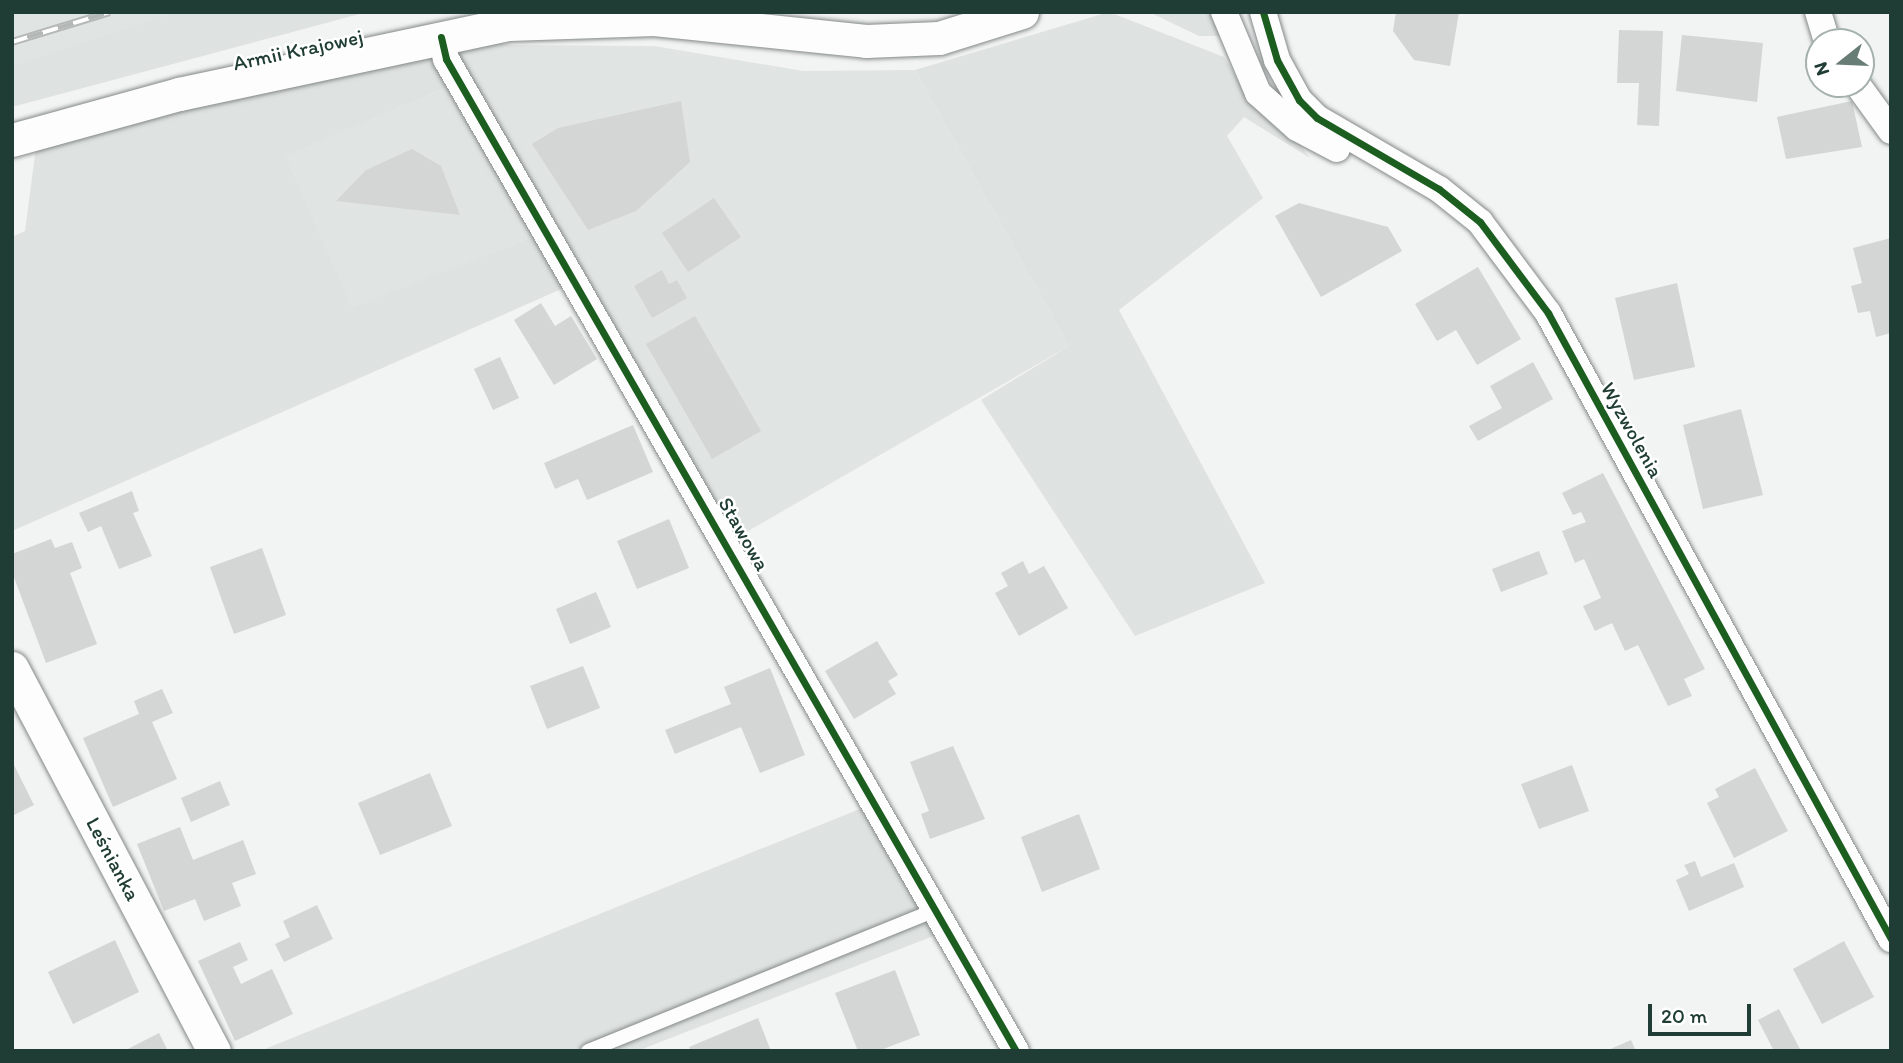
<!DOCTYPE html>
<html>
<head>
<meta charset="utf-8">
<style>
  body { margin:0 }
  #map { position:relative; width:1903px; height:1063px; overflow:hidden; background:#f2f3f3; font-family:Itim,sans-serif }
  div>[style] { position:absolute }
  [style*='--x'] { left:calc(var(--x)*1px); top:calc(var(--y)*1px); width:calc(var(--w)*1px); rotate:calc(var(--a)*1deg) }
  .built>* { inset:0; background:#e0e4e3 }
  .green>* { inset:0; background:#dee2e1 }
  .building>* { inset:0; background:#d3d6d5 }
  .roads { filter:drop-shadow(0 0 2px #838988) drop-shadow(0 0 2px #838988) }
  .service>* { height:14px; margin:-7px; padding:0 7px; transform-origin:7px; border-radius:7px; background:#fdfdfd }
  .minor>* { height:26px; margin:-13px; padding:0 13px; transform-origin:13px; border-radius:13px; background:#fdfdfd }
  .tertiary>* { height:33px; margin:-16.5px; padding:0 16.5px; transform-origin:16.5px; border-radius:16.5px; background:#fdfdfd }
  .rail>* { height:8px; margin-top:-4px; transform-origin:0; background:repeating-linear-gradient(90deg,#fff 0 16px,#b4b8b7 0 32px); box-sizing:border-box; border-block:2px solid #b4b8b7 }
  .cycleway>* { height:7px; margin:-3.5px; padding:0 3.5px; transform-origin:3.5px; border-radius:3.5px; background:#1b5e20 }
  span { translate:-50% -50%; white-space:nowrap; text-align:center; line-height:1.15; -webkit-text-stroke:5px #fff; paint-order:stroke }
  .street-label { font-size:21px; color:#1f3d34 }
  .frame { position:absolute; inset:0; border:14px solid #1f3d34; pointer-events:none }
  .north { position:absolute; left:1805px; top:28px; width:70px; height:70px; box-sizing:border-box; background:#fff; border:2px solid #a5b1ae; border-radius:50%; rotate:252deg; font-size:19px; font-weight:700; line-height:28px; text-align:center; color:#1f3d34 }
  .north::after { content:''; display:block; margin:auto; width:24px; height:32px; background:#697d77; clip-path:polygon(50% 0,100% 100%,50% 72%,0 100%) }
  .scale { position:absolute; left:1648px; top:1004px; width:103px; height:32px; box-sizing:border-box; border:4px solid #1f3d34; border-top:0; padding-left:9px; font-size:21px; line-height:24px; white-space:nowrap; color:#1f3d34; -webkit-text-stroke:5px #fff; paint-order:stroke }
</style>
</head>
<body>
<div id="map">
  <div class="built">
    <div style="clip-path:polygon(12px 12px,262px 12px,12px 97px)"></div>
    <div style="clip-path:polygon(441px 37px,514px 45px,654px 46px,803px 71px,915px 70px,1069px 346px,729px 542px)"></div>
    <div style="clip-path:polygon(452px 85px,537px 235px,352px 309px,284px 156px)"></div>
  </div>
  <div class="green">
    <div style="clip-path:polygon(178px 12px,367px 12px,12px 107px,12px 66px)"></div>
    <div style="clip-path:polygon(1109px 12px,1224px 57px,1252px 104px,1295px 138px,1310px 158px,1244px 117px,1227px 136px,1263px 198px,1119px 310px,1265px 583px,1135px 636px,981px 400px,1069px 346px,915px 70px)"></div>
    <div style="clip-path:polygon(1149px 12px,1211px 12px,1222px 36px,1199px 36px)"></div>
    <div style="clip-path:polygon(441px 37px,452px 85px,285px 156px,352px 308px,537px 235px,566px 287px,12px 531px,12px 237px,25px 231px,38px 132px)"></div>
    <div style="clip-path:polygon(877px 802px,949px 930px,637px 1051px,260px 1051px)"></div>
  </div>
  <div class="building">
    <div style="clip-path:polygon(1396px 12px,1459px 12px,1450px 66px,1414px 60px,1393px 31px)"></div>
    <div style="clip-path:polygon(1619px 30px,1663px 31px,1659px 126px,1637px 125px,1639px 83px,1617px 83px)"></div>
    <div style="clip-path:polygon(1682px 35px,1763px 43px,1757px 102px,1676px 91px)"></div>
    <div style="clip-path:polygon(681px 101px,690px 162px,636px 211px,588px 230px,532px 144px,558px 128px)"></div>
    <div style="clip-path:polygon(1852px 101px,1862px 147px,1786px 159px,1777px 117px)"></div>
    <div style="clip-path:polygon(412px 149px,441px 166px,460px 215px,336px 201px,366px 170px)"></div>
    <div style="clip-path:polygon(714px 198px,741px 237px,688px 272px,662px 233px)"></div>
    <div style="clip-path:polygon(1299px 203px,1388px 227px,1402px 251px,1321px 297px,1275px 216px)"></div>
    <div style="clip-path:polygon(1891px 238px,1891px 333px,1876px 337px,1870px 311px,1858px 313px,1851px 286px,1862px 283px,1853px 248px)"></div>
    <div style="clip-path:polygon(1478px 267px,1521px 339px,1477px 365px,1456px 330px,1437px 341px,1415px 304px)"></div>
    <div style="clip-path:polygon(662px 270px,669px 284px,677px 280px,687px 298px,652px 318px,634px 286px)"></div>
    <div style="clip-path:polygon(1677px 283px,1695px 367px,1634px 380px,1615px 298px)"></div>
    <div style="clip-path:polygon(541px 303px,555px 326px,571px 316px,597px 359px,554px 385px,514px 320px)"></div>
    <div style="clip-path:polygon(695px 316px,761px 431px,712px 459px,646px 344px)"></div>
    <div style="clip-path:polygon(500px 357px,519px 398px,493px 410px,474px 369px)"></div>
    <div style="clip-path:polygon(1533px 362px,1553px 399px,1478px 441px,1469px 426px,1502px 408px,1490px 386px)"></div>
    <div style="clip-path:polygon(1741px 409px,1763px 495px,1703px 509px,1683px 425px)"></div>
    <div style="clip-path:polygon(633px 425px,653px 472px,587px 500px,578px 479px,555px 489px,544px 463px)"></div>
    <div style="clip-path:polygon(1603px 473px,1705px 669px,1684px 679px,1692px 696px,1668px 706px,1638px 645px,1625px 651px,1612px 623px,1595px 631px,1583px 606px,1601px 598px,1584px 559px,1575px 563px,1562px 531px,1586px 522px,1581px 512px,1573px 515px,1562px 493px)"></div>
    <div style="clip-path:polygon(132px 491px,139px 511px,133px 513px,152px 556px,119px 569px,101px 526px,88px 532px,79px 513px)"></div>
    <div style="clip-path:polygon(669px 519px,689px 568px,637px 589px,617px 541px)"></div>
    <div style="clip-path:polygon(51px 539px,55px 548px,72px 542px,82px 568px,70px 573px,97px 644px,46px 663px,12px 572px,12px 554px)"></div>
    <div style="clip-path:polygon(262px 548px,286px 615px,234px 634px,210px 567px)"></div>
    <div style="clip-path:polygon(1539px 551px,1548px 574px,1501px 592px,1492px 569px)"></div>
    <div style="clip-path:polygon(1023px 561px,1029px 574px,1044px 566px,1068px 608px,1019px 636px,995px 593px,1008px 586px,1001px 573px)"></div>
    <div style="clip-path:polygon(596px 592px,611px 627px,570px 644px,556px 609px)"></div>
    <div style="clip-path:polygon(877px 641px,898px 675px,888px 681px,896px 694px,854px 719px,825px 671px)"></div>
    <div style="clip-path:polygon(583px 666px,600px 708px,547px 729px,530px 686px)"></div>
    <div style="clip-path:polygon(770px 668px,805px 755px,760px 773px,741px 727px,675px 754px,665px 730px,731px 704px,724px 687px)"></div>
    <div style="clip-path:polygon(162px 689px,173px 713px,152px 722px,177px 779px,113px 807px,83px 738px,139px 714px,134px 701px)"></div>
    <div style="clip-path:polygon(953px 746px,985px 819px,930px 839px,921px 814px,929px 811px,910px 762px)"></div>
    <div style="clip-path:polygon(12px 761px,34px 805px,12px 816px)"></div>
    <div style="clip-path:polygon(1572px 765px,1589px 811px,1539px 829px,1521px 784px)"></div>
    <div style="clip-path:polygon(1755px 768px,1788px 831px,1734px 858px,1707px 803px,1719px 797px,1715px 789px)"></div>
    <div style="clip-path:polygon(430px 773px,452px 826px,380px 855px,358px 803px)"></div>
    <div style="clip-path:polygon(220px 781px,230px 805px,191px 822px,181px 798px)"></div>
    <div style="clip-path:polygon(1079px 814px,1100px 869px,1042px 892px,1021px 837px)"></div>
    <div style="clip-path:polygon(180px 827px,193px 860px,243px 840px,256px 874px,232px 883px,241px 906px,204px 921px,195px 899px,164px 911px,137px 844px)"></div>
    <div style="clip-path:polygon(1695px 861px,1701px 877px,1734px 863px,1744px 887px,1689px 911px,1676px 880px,1689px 874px,1684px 865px)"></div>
    <div style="clip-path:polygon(317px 905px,333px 939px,284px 962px,275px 944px,290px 937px,283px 921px)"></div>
    <div style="clip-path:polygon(115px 940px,139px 992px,73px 1024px,48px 972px)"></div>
    <div style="clip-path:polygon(1844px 941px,1874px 997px,1822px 1024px,1793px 969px)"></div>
    <div style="clip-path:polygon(240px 942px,248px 960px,233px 967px,241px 984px,272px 969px,293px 1014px,235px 1041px,198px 961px)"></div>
    <div style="clip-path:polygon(895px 970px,920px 1035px,878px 1051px,858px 1051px,835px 993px)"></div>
    <div style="clip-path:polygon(1779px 1009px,1801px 1051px,1774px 1051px,1758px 1020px)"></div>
    <div style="clip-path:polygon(758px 1018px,771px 1051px,691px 1051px,689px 1047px)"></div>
    <div style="clip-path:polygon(159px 1033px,168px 1051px,124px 1051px)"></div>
    <div style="clip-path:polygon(1631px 1040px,1636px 1051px,1606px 1051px)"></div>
  </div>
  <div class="roads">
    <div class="service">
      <div style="--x:588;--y:1051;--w:378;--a:-22.1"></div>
    </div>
    <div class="minor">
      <div style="--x:1224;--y:12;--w:88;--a:67.2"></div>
      <div style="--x:1258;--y:93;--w:52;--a:41.9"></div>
      <div style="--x:1297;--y:128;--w:45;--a:27.7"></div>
      <div style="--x:1263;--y:12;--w:50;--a:73.7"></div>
      <div style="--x:1277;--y:60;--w:46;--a:61.2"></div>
      <div style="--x:1299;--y:100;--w:25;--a:45"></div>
      <div style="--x:1317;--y:118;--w:141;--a:30.2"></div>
      <div style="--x:1439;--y:189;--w:53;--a:38.8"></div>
      <div style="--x:1480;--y:222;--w:114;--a:53.2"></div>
      <div style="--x:1548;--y:313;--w:714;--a:61.28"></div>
      <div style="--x:1818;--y:12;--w:31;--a:73"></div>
      <div style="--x:441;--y:37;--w:23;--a:77"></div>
      <div style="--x:446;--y:59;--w:1144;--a:60.12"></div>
      <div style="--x:1857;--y:84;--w:58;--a:54.1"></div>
    </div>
    <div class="tertiary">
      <div style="--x:12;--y:140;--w:173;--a:-15.4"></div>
      <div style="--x:179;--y:94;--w:337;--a:-12"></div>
      <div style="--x:509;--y:24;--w:145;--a:-2"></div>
      <div style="--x:654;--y:19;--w:213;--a:5.9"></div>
      <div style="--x:866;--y:41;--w:73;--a:-2.4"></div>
      <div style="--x:939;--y:38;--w:87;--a:-17.4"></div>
      <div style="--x:12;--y:668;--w:433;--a:62.2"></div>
    </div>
  </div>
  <div class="rail">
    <div style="--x:12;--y:42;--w:102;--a:-17"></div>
  </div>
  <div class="cycleway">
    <div style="--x:1263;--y:12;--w:50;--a:73.7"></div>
    <div style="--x:1277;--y:60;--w:46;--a:61.2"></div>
    <div style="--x:1299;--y:100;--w:25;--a:45"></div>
    <div style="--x:1317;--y:118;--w:141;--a:30.2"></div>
    <div style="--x:1439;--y:189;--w:53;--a:38.8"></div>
    <div style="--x:1480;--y:222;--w:114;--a:53.2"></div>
    <div style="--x:1548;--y:313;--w:714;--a:61.28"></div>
    <div style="--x:441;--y:37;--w:23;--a:77"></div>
    <div style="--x:446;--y:59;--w:1144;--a:60.12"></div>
  </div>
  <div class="street-label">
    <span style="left:298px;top:50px;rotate:-12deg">Armii Krajowej</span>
    <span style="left:1632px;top:430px;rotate:61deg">Wyzwolenia</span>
    <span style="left:744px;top:534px;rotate:60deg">Stawowa</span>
    <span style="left:113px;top:859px;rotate:62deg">Leśnianka</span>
  </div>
  <div class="frame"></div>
  <div class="north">N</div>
  <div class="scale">20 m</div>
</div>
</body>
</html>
